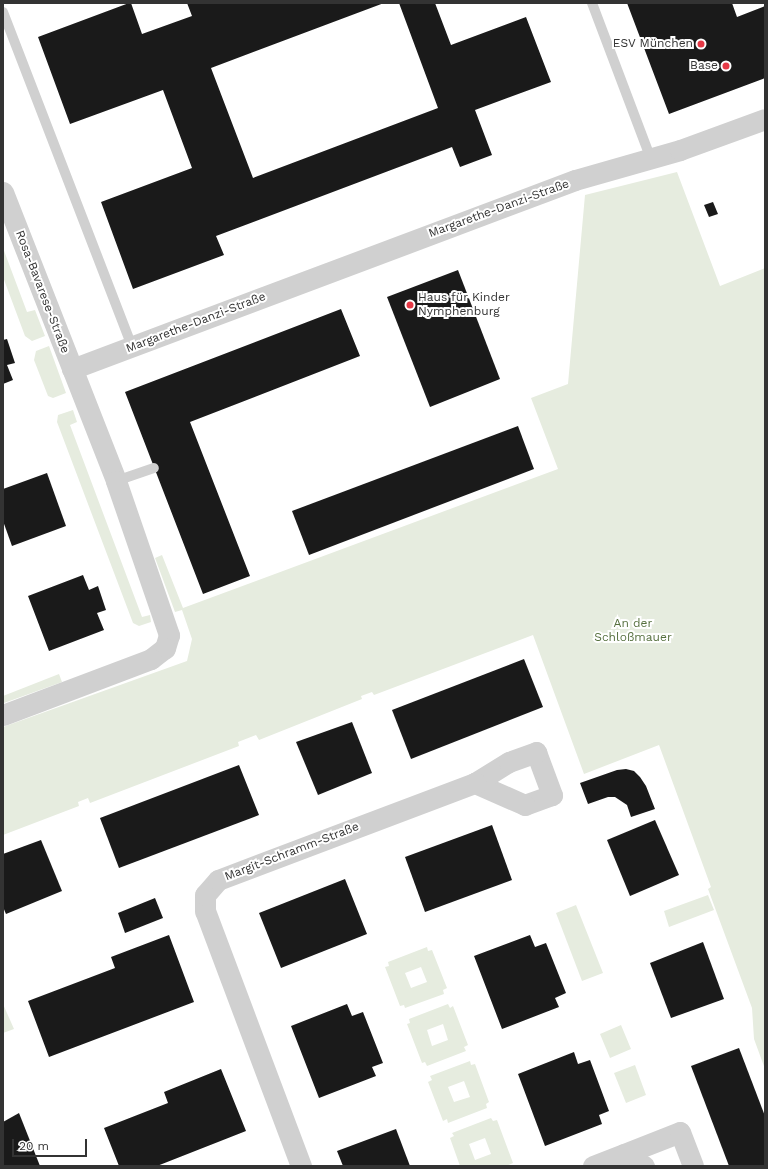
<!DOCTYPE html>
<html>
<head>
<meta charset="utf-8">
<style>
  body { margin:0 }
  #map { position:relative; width:768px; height:1169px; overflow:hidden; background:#fff; font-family:"Work Sans",sans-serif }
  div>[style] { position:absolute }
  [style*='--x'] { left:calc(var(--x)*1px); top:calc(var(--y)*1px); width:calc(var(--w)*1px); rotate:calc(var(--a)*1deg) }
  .green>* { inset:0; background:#e6ecdf }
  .building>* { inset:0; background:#1a1a1a }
  .service>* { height:10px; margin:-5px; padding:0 5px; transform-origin:5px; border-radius:5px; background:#d0d0d0 }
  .minor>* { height:21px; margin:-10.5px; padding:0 10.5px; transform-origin:10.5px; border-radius:10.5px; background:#d0d0d0 }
  .dots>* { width:11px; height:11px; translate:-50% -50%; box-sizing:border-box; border:2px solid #fff; border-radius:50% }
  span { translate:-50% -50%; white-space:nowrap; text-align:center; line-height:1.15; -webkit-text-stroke:4px #fff; paint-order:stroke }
  .poi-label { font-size:12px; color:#333 }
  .right { translate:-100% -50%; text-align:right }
  .left { translate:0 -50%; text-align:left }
  .street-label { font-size:12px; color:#333 }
  .park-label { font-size:12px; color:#56703f }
  .frame { position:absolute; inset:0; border:4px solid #333; pointer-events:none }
  .scale { position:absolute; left:12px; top:1139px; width:75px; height:18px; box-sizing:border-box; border:2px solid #333; border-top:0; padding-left:5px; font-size:12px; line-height:14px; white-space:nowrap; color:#333; -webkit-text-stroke:3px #fff; paint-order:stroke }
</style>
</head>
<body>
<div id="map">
  <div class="green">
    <div style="clip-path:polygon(677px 172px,720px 286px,765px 268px,765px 1069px,754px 1039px,752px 1008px,708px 889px,711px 887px,659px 745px,584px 774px,533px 635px,374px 695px,372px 692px,361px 696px,362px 699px,259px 740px,256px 735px,238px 742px,239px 746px,90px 803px,88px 798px,78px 802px,79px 806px,3px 835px,3px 727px,187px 661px,192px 639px,182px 610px,175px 612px,155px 558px,162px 555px,183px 608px,558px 469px,531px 398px,568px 384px,585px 195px)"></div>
    <div style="clip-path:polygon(3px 248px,27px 312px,35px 310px,45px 336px,32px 341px,25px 336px,3px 277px)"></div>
    <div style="clip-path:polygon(49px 346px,66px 393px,53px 398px,48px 396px,34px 360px,36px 351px)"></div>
    <div style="clip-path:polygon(73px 410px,77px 422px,70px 425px,142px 617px,150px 615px,151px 622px,139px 626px,133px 623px,57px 422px,58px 415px)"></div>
    <div style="clip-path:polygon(59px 674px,62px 682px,4px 703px,3px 696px)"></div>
    <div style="clip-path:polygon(708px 895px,714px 910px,669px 927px,664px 911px)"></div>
    <div style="clip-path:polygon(576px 905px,603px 973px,582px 981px,556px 913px)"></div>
    <div style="clip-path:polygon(evenodd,427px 947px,428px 951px,432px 950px,447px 988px,443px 990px,444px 994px,405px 1008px,404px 1005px,400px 1006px,385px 967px,389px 966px,388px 962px,427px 947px,421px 967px,427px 982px,411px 988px,405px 973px,421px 967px)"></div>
    <div style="clip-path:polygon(3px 1004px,14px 1029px,3px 1033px)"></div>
    <div style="clip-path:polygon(evenodd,448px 1004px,450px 1008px,453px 1006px,468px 1045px,464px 1047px,466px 1051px,427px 1066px,425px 1062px,422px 1063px,407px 1024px,410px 1023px,409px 1019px,448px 1004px,443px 1024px,448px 1040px,432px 1046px,427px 1030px,443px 1024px)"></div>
    <div style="clip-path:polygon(621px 1025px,631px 1049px,610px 1058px,600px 1034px)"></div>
    <div style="clip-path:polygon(evenodd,470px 1061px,471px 1065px,475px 1064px,489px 1102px,486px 1104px,487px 1108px,448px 1123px,447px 1119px,443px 1121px,428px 1082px,432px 1080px,430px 1076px,470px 1061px,464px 1081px,470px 1097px,454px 1102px,448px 1087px,464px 1081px)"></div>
    <div style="clip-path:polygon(635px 1065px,646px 1095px,626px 1103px,614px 1073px)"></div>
    <div style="clip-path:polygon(evenodd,491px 1118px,493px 1121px,497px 1120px,513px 1163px,506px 1166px,460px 1166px,450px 1138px,454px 1136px,452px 1133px,491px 1118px,485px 1138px,491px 1154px,475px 1160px,469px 1144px,485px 1138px)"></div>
  </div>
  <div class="building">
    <div style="clip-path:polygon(129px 3px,131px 3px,142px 34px,192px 16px,187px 3px,384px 3px,211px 68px,253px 178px,438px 108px,399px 3px,435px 3px,451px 45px,526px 17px,551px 82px,475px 110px,492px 155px,460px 167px,452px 147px,216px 236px,224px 255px,133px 289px,101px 202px,192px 168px,163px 90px,70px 124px,38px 37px)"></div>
    <div style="clip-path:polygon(627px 3px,732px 3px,737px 17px,765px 6px,765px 78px,669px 114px)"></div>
    <div style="clip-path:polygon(713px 202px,718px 214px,709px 217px,704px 205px)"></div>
    <div style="clip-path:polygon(458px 270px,500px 379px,430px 407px,387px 297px)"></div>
    <div style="clip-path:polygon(341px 309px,360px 356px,190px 422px,250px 576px,203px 594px,125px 392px)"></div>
    <div style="clip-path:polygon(7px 339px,15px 363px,7px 365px,13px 380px,3px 384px,3px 340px)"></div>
    <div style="clip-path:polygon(518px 426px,534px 469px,309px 555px,292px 511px)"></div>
    <div style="clip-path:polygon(47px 473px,66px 526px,12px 546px,3px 521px,3px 489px)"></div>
    <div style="clip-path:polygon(83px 575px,89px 590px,98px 586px,106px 610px,97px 613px,104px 630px,49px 651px,28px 596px)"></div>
    <div style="clip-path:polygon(524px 659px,543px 707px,411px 759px,392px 710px)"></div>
    <div style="clip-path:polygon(352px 722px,372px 773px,318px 795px,296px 742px)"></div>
    <div style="clip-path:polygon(239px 765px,259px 815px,119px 868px,100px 818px)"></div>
    <div style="clip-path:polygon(626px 769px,634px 771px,640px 777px,646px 786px,655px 809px,631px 817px,627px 805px,615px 797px,608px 797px,588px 804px,580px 783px,617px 770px)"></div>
    <div style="clip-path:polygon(655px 820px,679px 875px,630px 896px,607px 840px)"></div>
    <div style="clip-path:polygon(492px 825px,512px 880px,425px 912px,405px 857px)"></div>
    <div style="clip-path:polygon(41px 840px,62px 891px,6px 914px,3px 907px,3px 854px)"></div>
    <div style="clip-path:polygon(345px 879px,367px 934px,281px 968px,259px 913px)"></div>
    <div style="clip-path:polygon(155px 898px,163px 918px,125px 933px,118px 913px)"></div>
    <div style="clip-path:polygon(169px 935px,194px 1002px,49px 1057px,28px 1001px,115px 968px,111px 957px)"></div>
    <div style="clip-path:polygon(530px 935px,535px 947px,546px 943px,566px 993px,555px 998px,559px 1007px,502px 1029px,474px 956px)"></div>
    <div style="clip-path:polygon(703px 942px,724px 999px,671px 1018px,650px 963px)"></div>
    <div style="clip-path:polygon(347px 1004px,352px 1016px,363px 1012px,383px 1063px,372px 1067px,376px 1076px,319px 1098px,291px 1026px)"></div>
    <div style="clip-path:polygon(739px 1048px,765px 1116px,765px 1166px,729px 1166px,691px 1066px)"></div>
    <div style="clip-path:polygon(574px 1052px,578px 1064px,590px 1060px,609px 1111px,599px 1115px,602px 1124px,545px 1146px,518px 1074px)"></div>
    <div style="clip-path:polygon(221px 1069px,246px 1131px,157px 1166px,119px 1166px,104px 1128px,168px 1103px,164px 1092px)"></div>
    <div style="clip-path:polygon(19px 1113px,40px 1166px,3px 1166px,3px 1122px)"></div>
    <div style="clip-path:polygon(396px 1129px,410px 1166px,343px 1166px,337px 1151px)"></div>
  </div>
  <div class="service">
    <div style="--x:592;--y:3;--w:167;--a:69.3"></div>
    <div style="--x:3;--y:12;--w:359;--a:68.9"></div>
    <div style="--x:116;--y:481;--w:40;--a:-18.9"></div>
  </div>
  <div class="minor">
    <div style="--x:3;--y:192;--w:310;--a:68.6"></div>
    <div style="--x:116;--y:481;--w:163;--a:71"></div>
    <div style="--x:169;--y:635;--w:14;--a:107"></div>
    <div style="--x:165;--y:648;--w:18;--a:142"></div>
    <div style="--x:151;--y:659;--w:158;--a:159.3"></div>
    <div style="--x:72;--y:369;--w:537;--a:-20.59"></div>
    <div style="--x:575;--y:180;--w:109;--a:-15.9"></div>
    <div style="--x:680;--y:150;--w:90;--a:-20"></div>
    <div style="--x:536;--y:752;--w:46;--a:69.6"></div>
    <div style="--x:552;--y:795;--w:29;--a:160"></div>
    <div style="--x:525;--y:805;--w:55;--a:-156.3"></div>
    <div style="--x:475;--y:783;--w:40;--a:-32"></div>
    <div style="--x:509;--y:762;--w:29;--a:-20"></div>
    <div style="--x:301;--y:1166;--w:272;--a:-110.6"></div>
    <div style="--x:205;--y:911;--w:16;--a:-90"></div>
    <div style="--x:205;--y:895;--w:20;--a:-49"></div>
    <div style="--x:218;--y:880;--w:275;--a:-20.7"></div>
    <div style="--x:593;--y:1166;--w:33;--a:-21"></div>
    <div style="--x:644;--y:1166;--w:23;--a:-149"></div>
    <div style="--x:624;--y:1154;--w:60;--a:-21.4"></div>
    <div style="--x:680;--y:1132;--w:36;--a:69"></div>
  </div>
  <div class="dots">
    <div style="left:701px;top:44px;background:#e63946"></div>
    <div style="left:726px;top:66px;background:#e63946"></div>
    <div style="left:410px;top:305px;background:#e63946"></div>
  </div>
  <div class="poi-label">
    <span class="right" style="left:693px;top:44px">ESV München</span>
    <span class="right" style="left:718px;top:66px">Base</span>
    <span class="left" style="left:418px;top:305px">Haus für Kinder<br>Nymphenburg</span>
  </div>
  <div class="street-label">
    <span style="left:499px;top:209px;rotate:-20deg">Margarethe-Danzi-Straße</span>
    <span style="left:42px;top:292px;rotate:69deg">Rosa-Bavarese-Straße</span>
    <span style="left:196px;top:323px;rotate:-21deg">Margarethe-Danzi-Straße</span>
    <span style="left:292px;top:852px;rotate:-21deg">Margit-Schramm-Straße</span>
  </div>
  <div class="park-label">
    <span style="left:633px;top:631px">An der<br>Schloßmauer</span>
  </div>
  <div class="frame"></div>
  <div class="scale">20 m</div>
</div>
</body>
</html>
